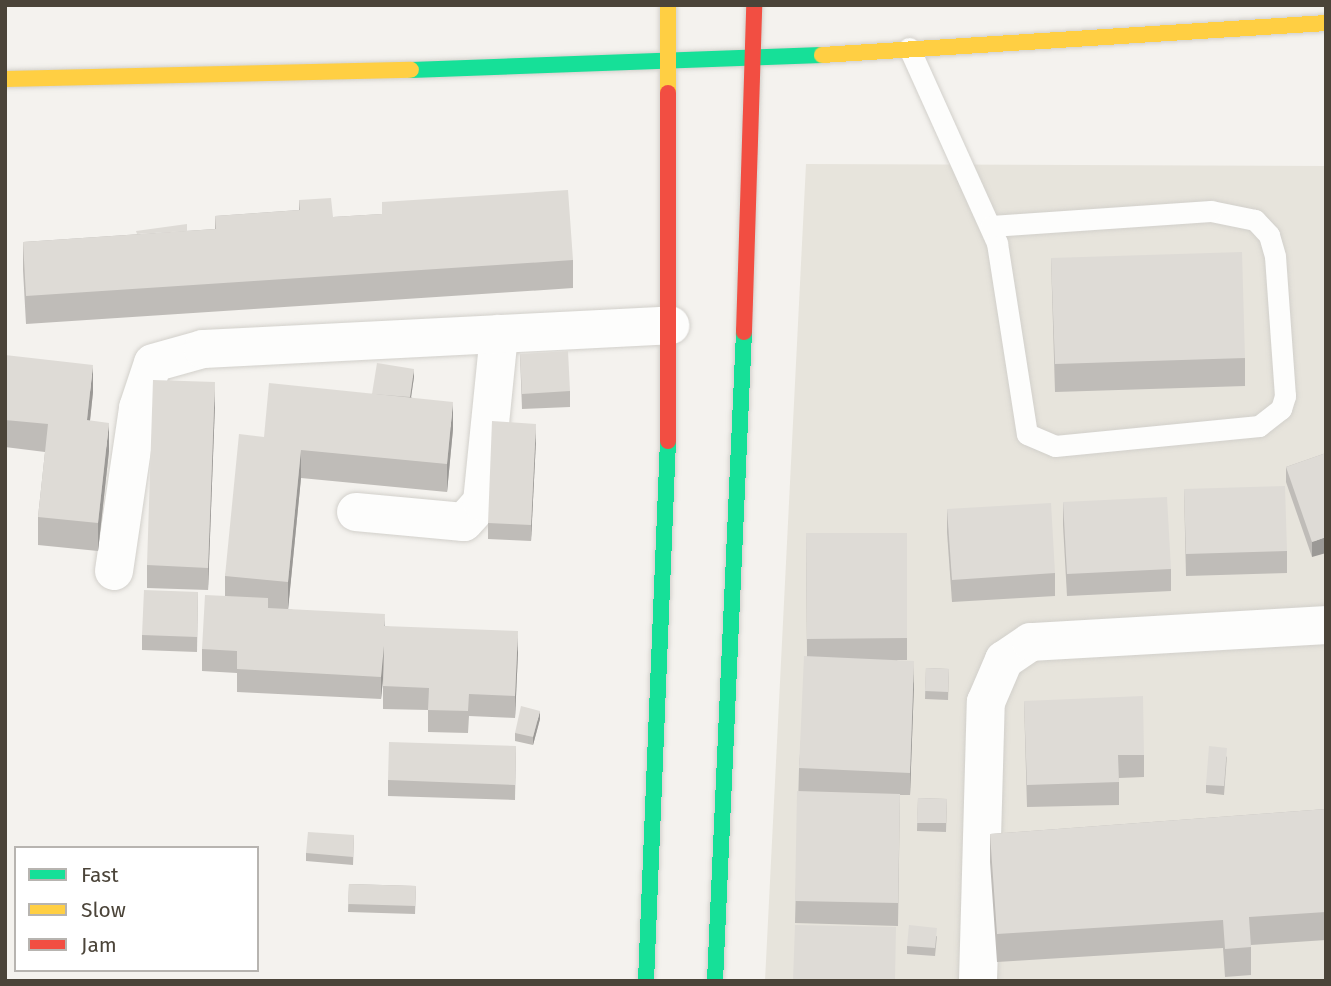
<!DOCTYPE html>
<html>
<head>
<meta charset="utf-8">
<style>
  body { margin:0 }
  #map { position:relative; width:1331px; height:986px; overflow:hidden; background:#f4f2ee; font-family:"Fira Sans",sans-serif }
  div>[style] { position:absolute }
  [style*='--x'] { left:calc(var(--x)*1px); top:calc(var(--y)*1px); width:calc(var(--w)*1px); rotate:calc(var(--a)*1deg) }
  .residential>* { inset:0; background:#e7e4dc }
  .roads { filter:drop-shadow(0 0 2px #d2d0cb) drop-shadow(0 0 2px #d2d0cb) }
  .lane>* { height:21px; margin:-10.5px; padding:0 10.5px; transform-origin:10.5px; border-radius:10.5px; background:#fdfdfc }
  .street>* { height:38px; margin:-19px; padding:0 19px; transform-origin:19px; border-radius:19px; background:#fdfdfc }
  .fast>* { height:16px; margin:-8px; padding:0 8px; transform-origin:8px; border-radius:8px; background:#16e098 }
  .slow>* { height:16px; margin:-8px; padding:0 8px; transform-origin:8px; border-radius:8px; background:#ffcf43 }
  .jam>* { height:16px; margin:-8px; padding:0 8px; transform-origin:8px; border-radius:8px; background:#f24e42 }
  .wall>* { inset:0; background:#bfbcb8 }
  .shaded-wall>* { inset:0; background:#9b9996 }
  .building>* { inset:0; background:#dedbd6 }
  span { translate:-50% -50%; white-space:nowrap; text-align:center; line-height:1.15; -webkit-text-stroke:7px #fff; paint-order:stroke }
  .frame { position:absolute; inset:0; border:7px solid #4b4439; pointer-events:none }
  .legend { position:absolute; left:14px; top:846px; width:245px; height:126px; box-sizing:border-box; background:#fff; border:2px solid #b7b4b0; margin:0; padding:9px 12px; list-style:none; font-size:21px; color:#4b4439 }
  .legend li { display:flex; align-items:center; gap:14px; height:35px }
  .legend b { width:35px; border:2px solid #b7b4b0 }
</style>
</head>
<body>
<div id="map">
  <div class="residential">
    <div style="clip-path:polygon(806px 164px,1326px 166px,1326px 981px,765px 981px)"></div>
  </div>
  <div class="roads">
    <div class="lane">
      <div style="--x:909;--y:48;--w:214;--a:65.7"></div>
      <div style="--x:997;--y:243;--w:193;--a:81.1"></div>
      <div style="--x:1027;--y:434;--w:30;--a:23"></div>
      <div style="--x:1055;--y:446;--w:205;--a:-5.6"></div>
      <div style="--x:1259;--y:426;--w:28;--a:-38"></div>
      <div style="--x:1281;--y:409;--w:14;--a:-73"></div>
      <div style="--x:1285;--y:396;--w:140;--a:-94.1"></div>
      <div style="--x:1275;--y:256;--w:22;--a:-106"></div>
      <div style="--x:1269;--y:235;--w:21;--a:-133"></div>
      <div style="--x:1255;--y:220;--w:45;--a:-168.4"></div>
      <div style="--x:1211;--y:211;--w:221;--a:176.1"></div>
    </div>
    <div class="street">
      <div style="--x:356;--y:512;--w:108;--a:5.3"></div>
      <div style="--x:464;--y:522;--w:27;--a:-48"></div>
      <div style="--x:482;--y:502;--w:169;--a:-84.2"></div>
      <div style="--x:114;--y:571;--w:165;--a:-81.6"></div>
      <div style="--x:138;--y:408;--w:47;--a:-71.6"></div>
      <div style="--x:153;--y:363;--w:52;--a:-15.6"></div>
      <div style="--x:203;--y:349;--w:468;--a:-2.9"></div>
      <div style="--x:978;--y:981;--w:279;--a:-88.4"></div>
      <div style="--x:986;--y:702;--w:46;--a:-66.8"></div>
      <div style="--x:1004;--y:660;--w:32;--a:-34"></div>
      <div style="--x:1031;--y:642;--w:295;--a:-3.3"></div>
    </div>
    <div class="fast">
      <div style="--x:411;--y:70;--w:411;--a:-2.1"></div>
      <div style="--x:646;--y:981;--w:540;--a:-87.67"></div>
      <div style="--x:715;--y:981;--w:650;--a:-87.44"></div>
    </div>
    <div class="slow">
      <div style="--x:668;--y:5;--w:88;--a:90"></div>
      <div style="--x:822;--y:55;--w:505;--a:-3.63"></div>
      <div style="--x:5;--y:79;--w:406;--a:-1.3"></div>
    </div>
    <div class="jam">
      <div style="--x:744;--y:332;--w:327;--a:-88.2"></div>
      <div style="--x:668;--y:441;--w:348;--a:-90"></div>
    </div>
  </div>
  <div class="wall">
    <div style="clip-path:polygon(299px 200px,333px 217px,382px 214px,382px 202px,573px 260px,573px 288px,26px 324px,23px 270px,23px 242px,215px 229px,215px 216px,299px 210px)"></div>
    <div style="clip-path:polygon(1051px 258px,1245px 358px,1245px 386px,1055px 392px)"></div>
    <div style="clip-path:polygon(520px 354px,570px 391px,570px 407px,522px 409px)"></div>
    <div style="clip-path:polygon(5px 355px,93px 392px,90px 421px,109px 451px,98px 551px,38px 545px,38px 517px,45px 452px,5px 447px)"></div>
    <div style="clip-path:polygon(414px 377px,411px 397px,453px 429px,447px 492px,301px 478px,288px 609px,385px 626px,518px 653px,515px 718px,469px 716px,468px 733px,428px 732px,428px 710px,383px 709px,383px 678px,381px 699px,237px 692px,237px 673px,202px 671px,202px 649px,225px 596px,225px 576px,264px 437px)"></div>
    <div style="clip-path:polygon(215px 404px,208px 590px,147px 588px,147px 565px)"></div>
    <div style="clip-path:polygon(536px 440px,531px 541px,488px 539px,488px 523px)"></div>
    <div style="clip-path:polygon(1326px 453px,1312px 557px,1286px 482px,1286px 467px)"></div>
    <div style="clip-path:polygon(1184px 489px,1287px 551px,1287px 573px,1186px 576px)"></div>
    <div style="clip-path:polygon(1063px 502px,1171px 569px,1171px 591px,1067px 596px,1063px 525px)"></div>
    <div style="clip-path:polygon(947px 509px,1055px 573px,1055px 596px,952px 602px,947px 532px)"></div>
    <div style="clip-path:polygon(806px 533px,907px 533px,907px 660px,897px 660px,914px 684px,910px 795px,900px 795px,898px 926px,795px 923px,799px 768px,807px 656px)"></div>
    <div style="clip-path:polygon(198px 592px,197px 652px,142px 650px,142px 635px)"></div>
    <div style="clip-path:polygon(926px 668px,949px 669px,948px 700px,925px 699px)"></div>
    <div style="clip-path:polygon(1024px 701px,1144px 755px,1144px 777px,1119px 778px,1119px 805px,1027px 807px)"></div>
    <div style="clip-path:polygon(540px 719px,533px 745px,515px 741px,515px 733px)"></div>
    <div style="clip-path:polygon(516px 746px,515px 800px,388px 796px,388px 780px)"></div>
    <div style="clip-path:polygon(1227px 756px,1224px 795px,1206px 793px,1206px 785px)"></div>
    <div style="clip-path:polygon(918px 798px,947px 799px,946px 832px,917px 831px)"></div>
    <div style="clip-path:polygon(1326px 809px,1326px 940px,1251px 945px,1251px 975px,1225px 977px,1223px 948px,997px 962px,990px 862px,990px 834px)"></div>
    <div style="clip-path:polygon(354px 835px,353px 865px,306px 861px,306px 853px)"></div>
    <div style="clip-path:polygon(349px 884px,416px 886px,415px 914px,348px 912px)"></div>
    <div style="clip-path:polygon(937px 936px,935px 956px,907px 954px,907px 946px)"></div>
  </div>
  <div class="shaded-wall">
    <div style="clip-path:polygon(93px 365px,93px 392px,87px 448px,87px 420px)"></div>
    <div style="clip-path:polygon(414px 369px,414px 377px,408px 418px,408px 410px)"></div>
    <div style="clip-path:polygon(215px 382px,215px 404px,208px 590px,208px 568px)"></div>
    <div style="clip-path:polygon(453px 402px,453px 429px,447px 492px,447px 464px)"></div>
    <div style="clip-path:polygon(109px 423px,109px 451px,98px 551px,98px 523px)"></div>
    <div style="clip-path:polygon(536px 424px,536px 440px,531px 541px,531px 525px)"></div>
    <div style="clip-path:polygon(301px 450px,301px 478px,288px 610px,288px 582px)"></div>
    <div style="clip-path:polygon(1326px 537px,1326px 553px,1312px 557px,1312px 542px)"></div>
    <div style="clip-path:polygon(385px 614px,384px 669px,381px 699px,381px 677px)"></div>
    <div style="clip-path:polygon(518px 631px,518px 653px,515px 718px,515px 696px)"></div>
    <div style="clip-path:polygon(914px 661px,914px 684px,910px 795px,910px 773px)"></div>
    <div style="clip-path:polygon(540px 711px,540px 719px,533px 745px,533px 737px)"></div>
  </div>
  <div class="building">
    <div style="clip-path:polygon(568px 190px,573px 260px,26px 296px,23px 242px,216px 229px,215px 216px,300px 210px,299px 200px,331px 198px,333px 217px,382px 214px,382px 202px)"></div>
    <div style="clip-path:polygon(187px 224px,187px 231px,137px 234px,136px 231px)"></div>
    <div style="clip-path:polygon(1242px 252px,1245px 358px,1055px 364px,1051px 258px)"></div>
    <div style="clip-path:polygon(568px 351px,570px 391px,522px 394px,520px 354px)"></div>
    <div style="clip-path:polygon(5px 355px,93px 365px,87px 420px,109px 423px,98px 523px,38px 517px,48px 424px,5px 420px)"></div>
    <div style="clip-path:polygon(377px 363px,414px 369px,410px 397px,372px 394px)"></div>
    <div style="clip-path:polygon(153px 380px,215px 382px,208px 568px,147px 565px)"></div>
    <div style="clip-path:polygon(269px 383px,453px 402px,447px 464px,301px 450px,288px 582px,225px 576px,239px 434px,264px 437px)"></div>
    <div style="clip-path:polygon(492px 421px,536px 424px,531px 525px,488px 523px)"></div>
    <div style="clip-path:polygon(1326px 453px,1326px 537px,1312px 542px,1286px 467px)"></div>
    <div style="clip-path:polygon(1285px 486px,1287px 551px,1186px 554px,1184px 489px)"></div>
    <div style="clip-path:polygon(1167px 497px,1171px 569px,1067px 574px,1063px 502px)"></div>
    <div style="clip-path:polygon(1051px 503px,1055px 573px,952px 580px,947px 509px)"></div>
    <div style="clip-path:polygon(806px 533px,907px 533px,907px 638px,807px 639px)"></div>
    <div style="clip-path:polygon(144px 590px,198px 592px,197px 637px,142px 635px)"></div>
    <div style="clip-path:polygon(205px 595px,268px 598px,268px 608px,385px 614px,384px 626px,518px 631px,515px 696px,469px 694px,468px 711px,428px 710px,429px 688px,383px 686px,384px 646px,381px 677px,237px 669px,237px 651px,202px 649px)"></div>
    <div style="clip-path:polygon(804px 656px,914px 661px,910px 773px,799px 768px)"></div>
    <div style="clip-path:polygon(926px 668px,949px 669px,948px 692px,925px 691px)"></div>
    <div style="clip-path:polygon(1143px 696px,1144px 755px,1118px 755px,1119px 782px,1027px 785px,1024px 701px)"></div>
    <div style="clip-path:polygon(521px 706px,540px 711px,533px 737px,515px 733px)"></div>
    <div style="clip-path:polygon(389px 742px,516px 746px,515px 785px,388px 780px)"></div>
    <div style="clip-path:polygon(1209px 746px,1227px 748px,1224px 786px,1206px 785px)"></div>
    <div style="clip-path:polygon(797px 791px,900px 794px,898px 903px,795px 901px)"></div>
    <div style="clip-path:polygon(918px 798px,947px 799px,946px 823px,917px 823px)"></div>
    <div style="clip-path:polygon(1326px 809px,1326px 912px,1249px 917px,1251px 947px,1225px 949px,1223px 920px,997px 934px,990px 834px)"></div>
    <div style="clip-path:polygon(308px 832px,354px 835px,353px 857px,306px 853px)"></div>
    <div style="clip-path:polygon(349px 884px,416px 886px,415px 906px,348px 904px)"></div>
    <div style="clip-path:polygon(795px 925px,896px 927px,895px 981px,793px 981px)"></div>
    <div style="clip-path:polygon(909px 925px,937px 928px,935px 948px,907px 946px)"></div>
  </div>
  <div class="frame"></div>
  <ul class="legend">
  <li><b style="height:9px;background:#16e098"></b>Fast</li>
  <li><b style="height:9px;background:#ffcf43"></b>Slow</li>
  <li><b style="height:9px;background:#f24e42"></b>Jam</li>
  </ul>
</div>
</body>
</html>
